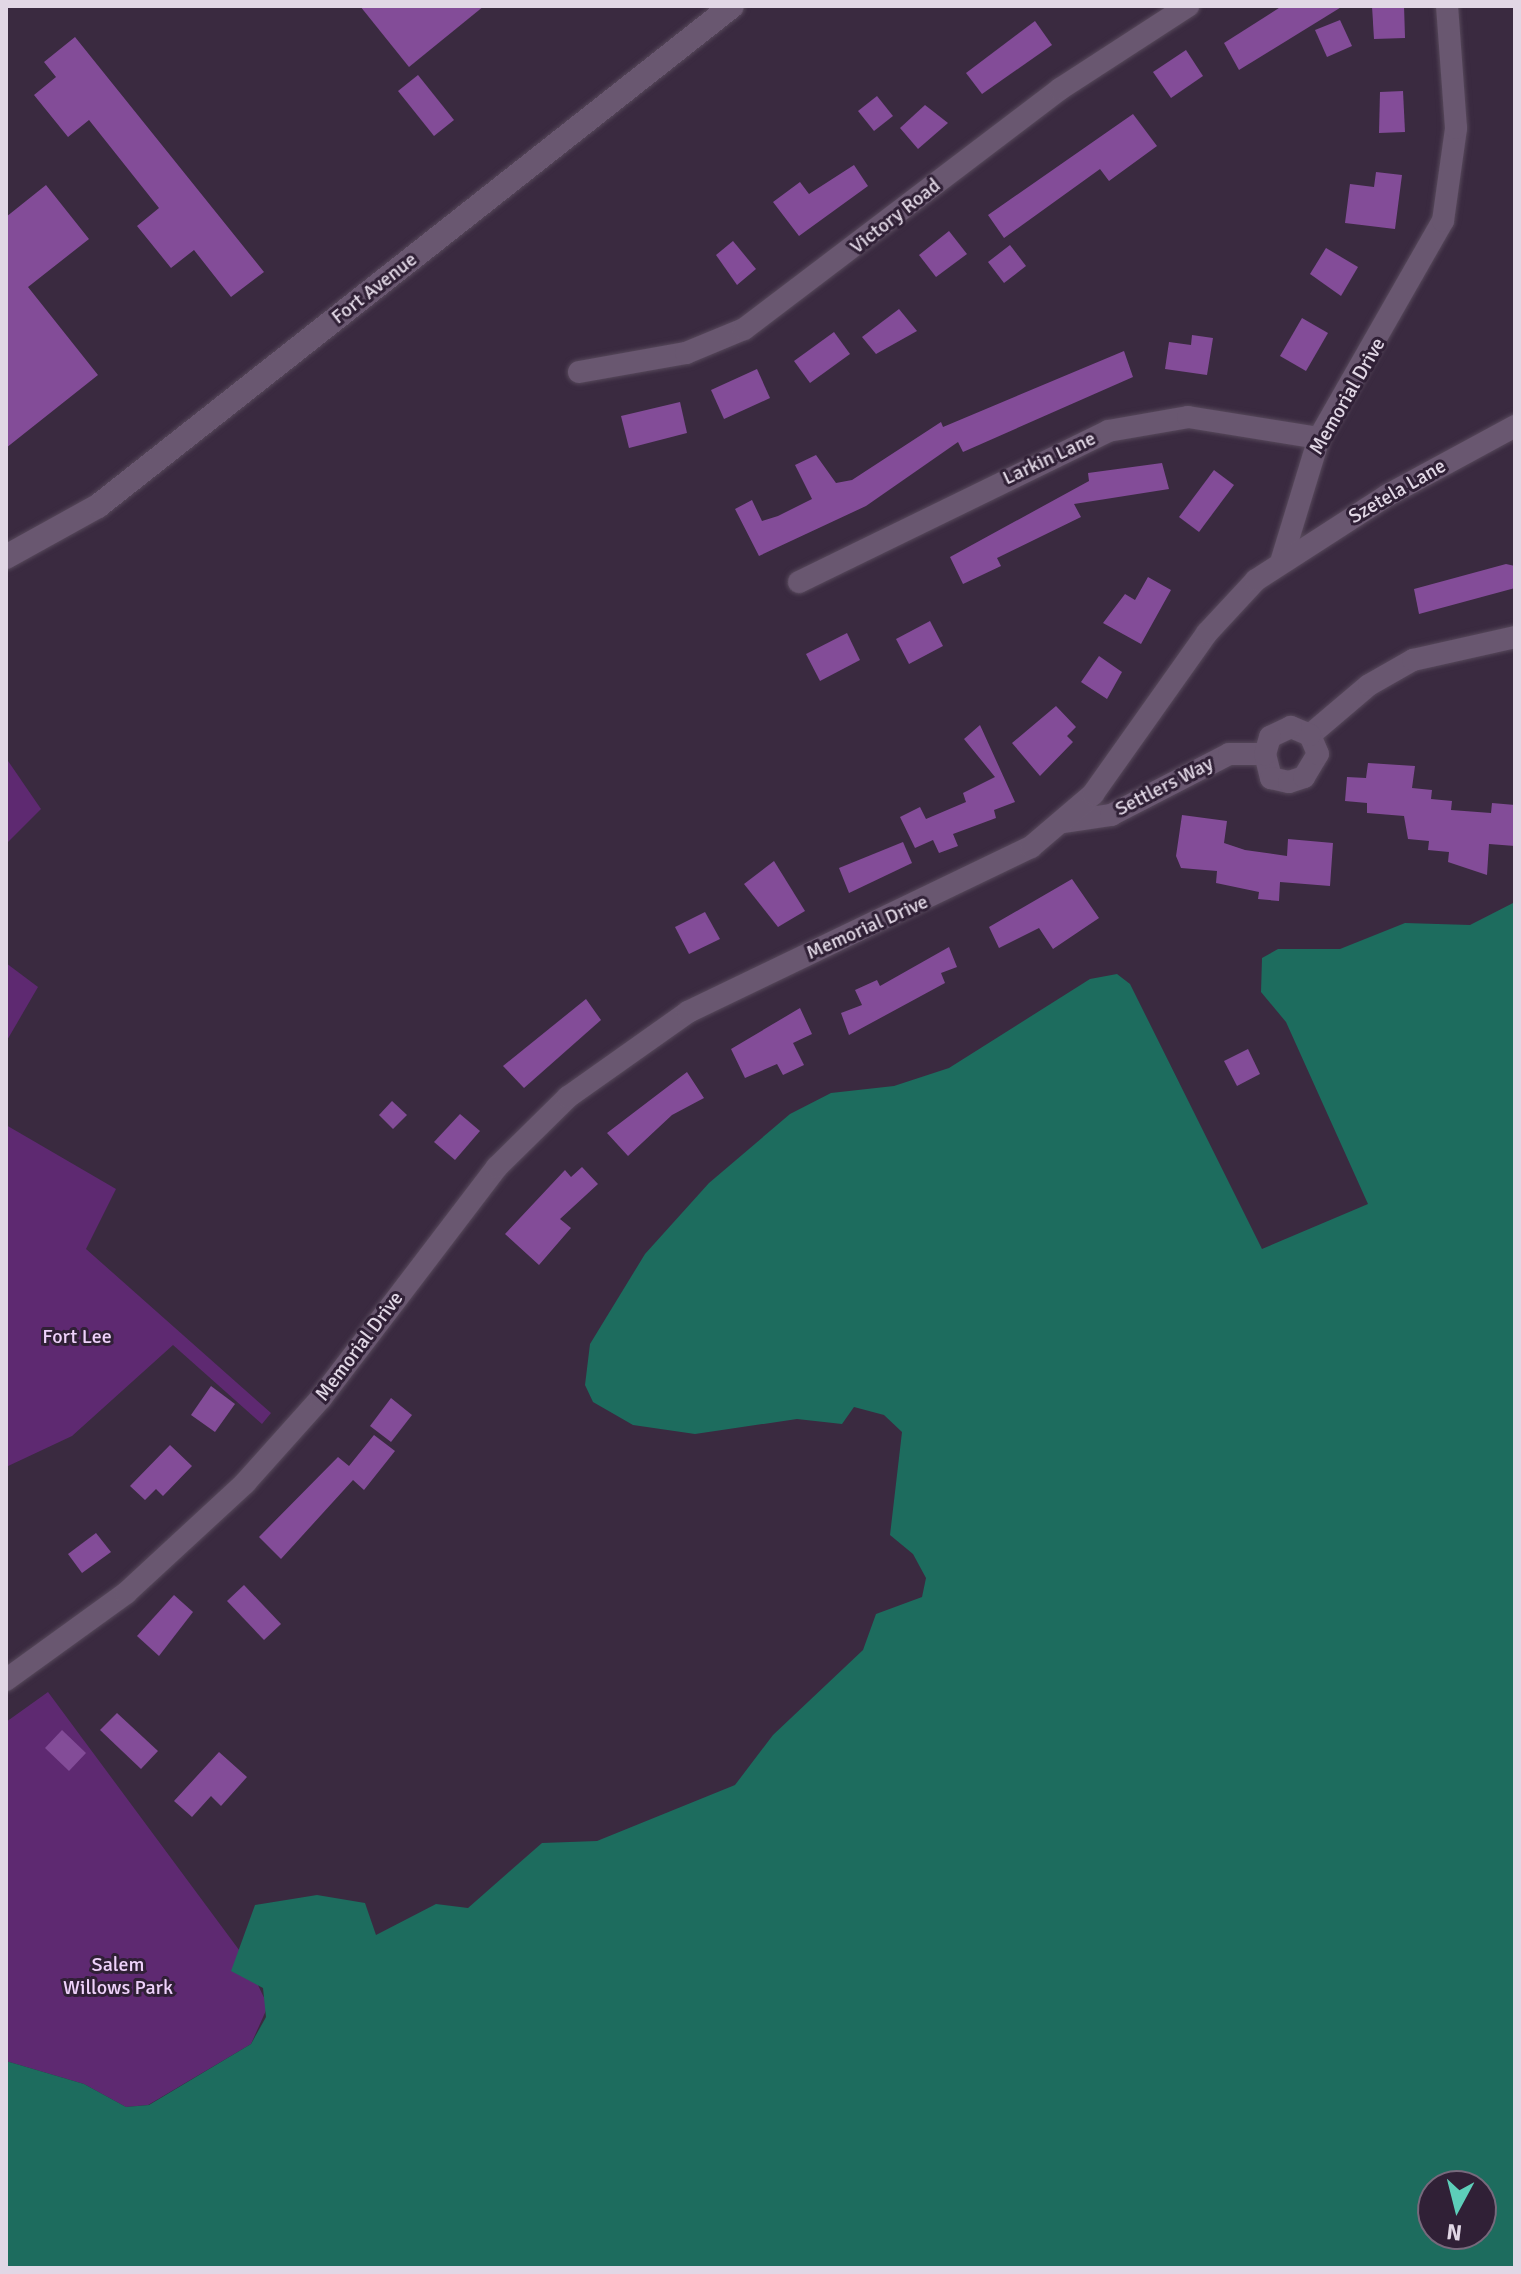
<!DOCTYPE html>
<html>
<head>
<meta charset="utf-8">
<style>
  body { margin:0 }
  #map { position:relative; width:1521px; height:2274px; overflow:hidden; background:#3a2a40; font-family:Signika,sans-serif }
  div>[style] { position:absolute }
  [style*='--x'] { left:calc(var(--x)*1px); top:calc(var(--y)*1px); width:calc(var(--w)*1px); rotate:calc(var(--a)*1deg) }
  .green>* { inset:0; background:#5e2971 }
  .water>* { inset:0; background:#1d6c5e }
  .building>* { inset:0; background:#834c98 }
  .roads { filter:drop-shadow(0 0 2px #57495b) drop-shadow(0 0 2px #57495b) }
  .street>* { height:22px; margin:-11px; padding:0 11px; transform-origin:11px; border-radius:11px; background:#695770 }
  .secondary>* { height:24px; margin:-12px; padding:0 12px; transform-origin:12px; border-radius:12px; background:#695770 }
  span { translate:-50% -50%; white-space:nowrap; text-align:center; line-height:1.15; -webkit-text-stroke:6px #302036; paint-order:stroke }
  .street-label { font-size:20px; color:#e1d7e5 }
  .park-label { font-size:20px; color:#efd2fb }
  .frame { position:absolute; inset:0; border:8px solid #e1d7e5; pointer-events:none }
  .north { position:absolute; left:1417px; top:2170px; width:80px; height:80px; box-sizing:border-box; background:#302036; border:2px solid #77697c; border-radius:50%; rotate:187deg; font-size:22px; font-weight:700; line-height:32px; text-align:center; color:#e1d7e5 }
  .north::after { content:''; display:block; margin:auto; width:28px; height:36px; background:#5dceb9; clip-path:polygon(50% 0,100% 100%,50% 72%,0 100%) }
</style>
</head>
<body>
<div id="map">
  <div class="green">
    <div style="clip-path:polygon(6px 758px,41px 809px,6px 844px)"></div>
    <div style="clip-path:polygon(6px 963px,38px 987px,6px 1042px)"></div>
    <div style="clip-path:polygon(6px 1125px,116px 1189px,86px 1249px,271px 1413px,262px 1424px,173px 1345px,72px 1436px,6px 1467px)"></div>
    <div style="clip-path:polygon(48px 1692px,245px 1958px,268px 2006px,251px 2044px,148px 2105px,126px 2107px,84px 2084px,6px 2061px,6px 1722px)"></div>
  </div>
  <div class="water">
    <div style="clip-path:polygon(evenodd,1515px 902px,1515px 2268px,6px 2268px,6px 2061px,84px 2084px,126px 2107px,149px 2105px,251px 2044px,266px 2017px,263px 1988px,231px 1971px,255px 1905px,317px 1895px,365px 1903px,376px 1935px,436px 1904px,468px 1908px,542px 1843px,597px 1841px,735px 1785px,773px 1735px,863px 1650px,876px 1614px,922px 1597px,926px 1578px,913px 1554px,890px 1535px,902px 1432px,884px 1415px,854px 1407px,842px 1424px,797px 1419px,695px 1434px,633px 1425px,593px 1402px,585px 1385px,590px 1344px,645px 1254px,709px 1183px,790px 1114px,831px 1093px,894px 1086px,949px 1068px,1090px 979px,1117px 974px,1130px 984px,1262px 1249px,1368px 1204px,1286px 1022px,1261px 992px,1262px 958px,1278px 949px,1340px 949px,1405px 923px,1470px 925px,1515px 902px,1433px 2186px,1481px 2186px,1481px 2234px,1433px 2234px,1433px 2186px)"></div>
  </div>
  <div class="building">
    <div style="clip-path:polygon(360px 6px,484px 6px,409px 67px)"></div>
    <div style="clip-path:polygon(1282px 6px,1343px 6px,1239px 70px,1224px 43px)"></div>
    <div style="clip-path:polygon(1372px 6px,1404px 6px,1405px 38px,1374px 39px)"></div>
    <div style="clip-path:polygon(1340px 20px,1352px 46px,1327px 57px,1315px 30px)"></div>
    <div style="clip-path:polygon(1035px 21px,1052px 45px,982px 94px,966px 73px)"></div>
    <div style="clip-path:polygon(75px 37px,264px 272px,231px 297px,194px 250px,171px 268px,137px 226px,159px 208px,89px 120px,68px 137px,34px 95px,56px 77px,44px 62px)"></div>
    <div style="clip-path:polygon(1186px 50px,1203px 76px,1171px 98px,1153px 72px)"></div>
    <div style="clip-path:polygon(418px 75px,454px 120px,434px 136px,398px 91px)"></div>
    <div style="clip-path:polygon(1403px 91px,1405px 132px,1379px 133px,1380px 92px)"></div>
    <div style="clip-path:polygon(877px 96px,893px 116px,874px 131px,858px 111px)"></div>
    <div style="clip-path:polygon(925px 105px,948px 123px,918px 149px,900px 128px)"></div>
    <div style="clip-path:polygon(1133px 114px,1157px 146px,1109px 181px,1100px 169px,1004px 238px,988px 215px)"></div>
    <div style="clip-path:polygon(854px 165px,868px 186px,799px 236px,773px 202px,800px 182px,809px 194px)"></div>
    <div style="clip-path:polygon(1376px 172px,1402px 175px,1395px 229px,1345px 223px,1350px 184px,1374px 187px)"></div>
    <div style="clip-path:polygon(46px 185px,89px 239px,28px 287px,98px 375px,6px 448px,6px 217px)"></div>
    <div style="clip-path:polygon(949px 231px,967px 254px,936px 277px,919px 255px)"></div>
    <div style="clip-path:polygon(733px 241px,756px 269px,737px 285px,716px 255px)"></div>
    <div style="clip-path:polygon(1010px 245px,1026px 266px,1004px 283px,988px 262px)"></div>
    <div style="clip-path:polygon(1326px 248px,1358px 267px,1341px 296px,1310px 274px)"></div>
    <div style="clip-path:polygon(899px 309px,917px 331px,876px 354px,862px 337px)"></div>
    <div style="clip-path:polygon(1302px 318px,1328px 333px,1306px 371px,1280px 356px)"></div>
    <div style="clip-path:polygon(834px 332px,850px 354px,810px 383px,794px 361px)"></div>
    <div style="clip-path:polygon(1192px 335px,1213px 338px,1207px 375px,1165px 369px,1169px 342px,1191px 345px)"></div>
    <div style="clip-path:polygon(1124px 351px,1133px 377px,963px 452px,958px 442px,866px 506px,759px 556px,735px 509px,752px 500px,762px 521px,778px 516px,812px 499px,795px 465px,816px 455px,836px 483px,852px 480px,941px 422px,943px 427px)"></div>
    <div style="clip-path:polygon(757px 369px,770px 398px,724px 419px,711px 390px)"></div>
    <div style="clip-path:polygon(680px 402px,687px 433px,629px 448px,621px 416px)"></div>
    <div style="clip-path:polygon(1162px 463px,1169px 489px,1074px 504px,1081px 517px,997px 558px,1001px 566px,963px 584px,950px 557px,1089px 481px,1088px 473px)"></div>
    <div style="clip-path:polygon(1214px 470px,1234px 485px,1199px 532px,1179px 517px)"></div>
    <div style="clip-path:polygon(1506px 564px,1515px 566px,1515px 588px,1419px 614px,1414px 589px)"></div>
    <div style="clip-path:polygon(1148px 577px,1171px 590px,1141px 644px,1103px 623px,1125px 594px,1135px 600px)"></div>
    <div style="clip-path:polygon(930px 621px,943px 646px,909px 664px,896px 639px)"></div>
    <div style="clip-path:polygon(847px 633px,860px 660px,820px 681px,806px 654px)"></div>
    <div style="clip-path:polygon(1099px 656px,1122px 672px,1107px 699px,1081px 682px)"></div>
    <div style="clip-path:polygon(1056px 706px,1076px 727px,1067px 736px,1073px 742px,1040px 776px,1012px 743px)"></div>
    <div style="clip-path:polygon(980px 725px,1015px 802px,994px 810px,996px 818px,953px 834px,958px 846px,939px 853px,933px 840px,915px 848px,900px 817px,920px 807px,926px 819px,966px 802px,963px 793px,995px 777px,964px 739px)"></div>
    <div style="clip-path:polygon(1368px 763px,1415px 766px,1412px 788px,1432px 790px,1431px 799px,1452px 801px,1451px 810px,1491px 813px,1492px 803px,1515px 805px,1515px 846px,1489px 844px,1487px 875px,1448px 862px,1449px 852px,1428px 850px,1429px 841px,1408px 839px,1404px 816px,1367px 813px,1367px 803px,1345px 801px,1347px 777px,1366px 778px)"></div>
    <div style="clip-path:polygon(1182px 815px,1227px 821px,1224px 843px,1245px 850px,1287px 856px,1288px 839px,1333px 843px,1330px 886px,1280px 882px,1279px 901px,1258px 899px,1259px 892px,1216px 883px,1217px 871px,1181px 868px,1176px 856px)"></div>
    <div style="clip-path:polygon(903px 842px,912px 863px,849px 893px,839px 868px)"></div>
    <div style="clip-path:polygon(774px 861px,805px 911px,778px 927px,744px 884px)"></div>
    <div style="clip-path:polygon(1072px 879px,1099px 918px,1053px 949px,1039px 928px,999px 948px,989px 927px)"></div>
    <div style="clip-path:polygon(705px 912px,720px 939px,689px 954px,675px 927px)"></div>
    <div style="clip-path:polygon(949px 947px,957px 967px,941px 973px,945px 983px,849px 1035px,841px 1013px,862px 1005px,855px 990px,877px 980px,880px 986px)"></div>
    <div style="clip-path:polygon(586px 999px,601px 1020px,524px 1088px,503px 1066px)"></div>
    <div style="clip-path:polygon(800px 1008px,812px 1034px,793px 1043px,804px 1065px,783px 1075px,777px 1064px,745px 1078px,731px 1049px)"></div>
    <div style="clip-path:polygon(1248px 1049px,1260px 1074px,1237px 1086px,1224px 1061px)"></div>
    <div style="clip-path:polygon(687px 1072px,704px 1098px,672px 1115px,628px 1156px,607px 1133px)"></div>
    <div style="clip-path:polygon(392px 1101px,407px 1115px,393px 1129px,379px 1115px)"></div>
    <div style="clip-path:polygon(460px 1114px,480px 1131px,455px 1160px,434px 1142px)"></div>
    <div style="clip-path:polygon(582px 1167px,598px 1184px,560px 1219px,571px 1228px,539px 1265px,505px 1234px,565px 1170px,571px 1177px)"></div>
    <div style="clip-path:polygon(211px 1386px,235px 1404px,215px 1432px,191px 1415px)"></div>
    <div style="clip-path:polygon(391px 1398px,412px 1415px,391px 1442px,370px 1426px)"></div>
    <div style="clip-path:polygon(374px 1435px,395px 1451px,364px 1490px,353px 1480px,281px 1559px,259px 1537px,338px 1457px,349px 1466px)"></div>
    <div style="clip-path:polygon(170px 1445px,192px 1466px,163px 1496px,156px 1489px,145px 1500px,130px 1486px)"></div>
    <div style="clip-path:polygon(96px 1533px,111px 1552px,82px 1573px,68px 1554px)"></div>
    <div style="clip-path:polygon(244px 1585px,281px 1624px,264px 1640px,227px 1601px)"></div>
    <div style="clip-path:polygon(174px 1595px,193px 1612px,159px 1656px,137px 1636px)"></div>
    <div style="clip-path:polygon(117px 1713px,158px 1751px,141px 1769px,100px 1730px)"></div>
    <div style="clip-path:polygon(62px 1730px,86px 1753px,69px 1771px,45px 1748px)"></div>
    <div style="clip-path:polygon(219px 1752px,247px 1777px,221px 1806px,211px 1796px,192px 1817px,174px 1801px)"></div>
  </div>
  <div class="roads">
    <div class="street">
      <div style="--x:579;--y:372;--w:109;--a:-10.1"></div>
      <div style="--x:686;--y:353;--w:63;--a:-22.5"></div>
      <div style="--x:744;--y:329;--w:397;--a:-37.2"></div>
      <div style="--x:1060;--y:89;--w:153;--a:-33"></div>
      <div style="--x:1282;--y:559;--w:127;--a:-73"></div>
      <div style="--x:1319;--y:438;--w:250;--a:-60.3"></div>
      <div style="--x:1443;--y:221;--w:94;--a:-82"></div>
      <div style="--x:1456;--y:128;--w:122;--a:-94.2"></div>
      <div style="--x:799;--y:582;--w:344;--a:-26"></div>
      <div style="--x:1108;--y:431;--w:81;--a:-9.9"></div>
      <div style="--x:1188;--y:417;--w:133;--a:9.1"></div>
      <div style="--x:1310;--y:735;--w:77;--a:-40.3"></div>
      <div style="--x:1369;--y:685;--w:51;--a:-29.6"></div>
      <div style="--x:1413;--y:660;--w:105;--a:-12.7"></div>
      <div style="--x:1063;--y:822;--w:49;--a:-8.3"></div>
      <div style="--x:1111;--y:815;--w:133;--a:-27.3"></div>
      <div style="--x:1229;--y:754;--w:36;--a:0"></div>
      <div style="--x:1265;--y:754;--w:25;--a:76"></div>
      <div style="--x:1271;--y:778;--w:18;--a:13"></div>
      <div style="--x:1289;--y:782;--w:16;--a:-18"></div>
      <div style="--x:1304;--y:777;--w:27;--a:-59"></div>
      <div style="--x:1318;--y:754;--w:21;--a:-113"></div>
      <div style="--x:1310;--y:735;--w:21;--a:-157"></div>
      <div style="--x:1291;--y:727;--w:23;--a:155"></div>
      <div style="--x:1270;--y:737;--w:18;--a:106"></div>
      <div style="--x:6;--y:1680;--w:148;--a:-35.9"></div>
      <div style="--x:126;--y:1593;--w:162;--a:-42.7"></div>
      <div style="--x:245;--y:1483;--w:114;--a:-48.2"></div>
      <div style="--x:321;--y:1398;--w:290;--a:-52.7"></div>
      <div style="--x:497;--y:1167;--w:100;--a:-44.6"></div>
      <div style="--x:568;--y:1097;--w:147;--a:-35.3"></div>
      <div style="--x:688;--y:1012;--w:381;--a:-25.7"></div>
      <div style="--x:1031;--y:847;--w:82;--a:-40.5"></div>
      <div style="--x:1093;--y:794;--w:197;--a:-54.7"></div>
      <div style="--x:1207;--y:633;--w:72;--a:-47.2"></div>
      <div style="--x:1256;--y:580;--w:157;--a:-32.8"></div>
      <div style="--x:1388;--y:495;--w:145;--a:-28.5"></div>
    </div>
    <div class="secondary">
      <div style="--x:6;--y:557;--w:105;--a:-29"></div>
      <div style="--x:98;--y:506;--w:807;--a:-38.26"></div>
    </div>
  </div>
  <div class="street-label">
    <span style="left:895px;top:216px;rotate:-38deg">Victory Road</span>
    <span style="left:374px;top:288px;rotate:-38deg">Fort Avenue</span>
    <span style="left:1347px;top:396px;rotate:-60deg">Memorial Drive</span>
    <span style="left:1049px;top:458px;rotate:-25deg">Larkin Lane</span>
    <span style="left:1397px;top:491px;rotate:-30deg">Szetela Lane</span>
    <span style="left:1164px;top:786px;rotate:-27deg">Settlers Way</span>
    <span style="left:867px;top:927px;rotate:-24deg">Memorial Drive</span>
    <span style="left:359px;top:1346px;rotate:-53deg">Memorial Drive</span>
  </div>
  <div class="park-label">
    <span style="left:77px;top:1336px">Fort Lee</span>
    <span style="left:118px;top:1976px">Salem<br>Willows Park</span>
  </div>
  <div class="frame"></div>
  <div class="north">N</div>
</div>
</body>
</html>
